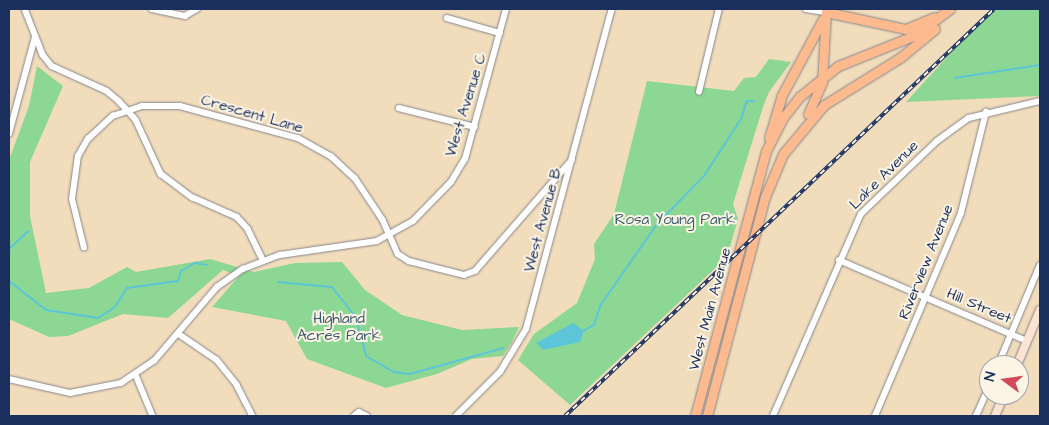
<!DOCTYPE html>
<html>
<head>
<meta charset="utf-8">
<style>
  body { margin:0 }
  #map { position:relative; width:1049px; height:425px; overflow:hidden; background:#f1dcbb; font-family:"Architects Daughter",sans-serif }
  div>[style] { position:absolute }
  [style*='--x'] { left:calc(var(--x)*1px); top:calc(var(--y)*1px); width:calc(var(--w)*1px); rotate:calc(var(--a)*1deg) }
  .green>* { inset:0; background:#8cd794 }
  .water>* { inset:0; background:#5cc6d8 }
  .stream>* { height:2px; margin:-1px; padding:0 1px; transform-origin:1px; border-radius:1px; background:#5cc6d8 }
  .roads { filter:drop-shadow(0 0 1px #86868c) drop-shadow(0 0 1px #86868c) }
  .street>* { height:5.5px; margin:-2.75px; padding:0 2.75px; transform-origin:2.75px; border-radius:2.75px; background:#fff }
  .secondary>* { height:8px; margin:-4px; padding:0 4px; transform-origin:4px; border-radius:4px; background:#fee3d2 }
  .primary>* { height:9px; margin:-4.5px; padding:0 4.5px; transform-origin:4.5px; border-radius:4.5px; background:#fcba8e }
  .rail>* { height:4px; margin-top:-2px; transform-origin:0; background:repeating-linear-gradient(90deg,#fcf5e5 0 5.5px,#1b2f5e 0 11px); box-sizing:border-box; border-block:1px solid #1b2f5e }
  span { translate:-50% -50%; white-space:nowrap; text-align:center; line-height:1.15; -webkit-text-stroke:4px #fcf5e5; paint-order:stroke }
  .street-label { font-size:15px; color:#1b2f5e }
  .park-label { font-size:15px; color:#37596c }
  .frame { position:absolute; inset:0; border:10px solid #1b2f5e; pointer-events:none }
  .north { position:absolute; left:979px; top:355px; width:50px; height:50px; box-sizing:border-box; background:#fcf5e5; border:1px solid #a2a6af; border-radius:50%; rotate:284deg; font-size:14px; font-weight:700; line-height:20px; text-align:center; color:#1b2f5e }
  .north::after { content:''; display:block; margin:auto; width:18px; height:22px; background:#d1495b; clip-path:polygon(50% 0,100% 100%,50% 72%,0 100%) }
</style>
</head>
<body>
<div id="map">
  <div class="green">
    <div style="clip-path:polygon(991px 9px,1040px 9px,1040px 96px,906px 102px)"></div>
    <div style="clip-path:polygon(769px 59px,791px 62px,769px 92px,763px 107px,733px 204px,738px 219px,727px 257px,570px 405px,518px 360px,534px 334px,577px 303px,595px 259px,594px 244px,614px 214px,647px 81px,734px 91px,744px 78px,756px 77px)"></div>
    <div style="clip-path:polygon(37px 66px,63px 86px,30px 162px,30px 216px,46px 293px,89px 288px,127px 267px,136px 272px,210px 259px,254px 272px,295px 263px,342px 262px,365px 290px,402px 315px,462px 330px,519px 327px,512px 342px,503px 356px,472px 359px,437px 374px,386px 388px,307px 359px,286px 321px,212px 307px,239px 276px,223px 270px,168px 318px,123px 314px,68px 336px,49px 337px,9px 319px,9px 160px,29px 106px)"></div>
  </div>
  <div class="water">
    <div style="clip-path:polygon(573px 323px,584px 331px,580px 342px,543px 350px,536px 343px)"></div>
  </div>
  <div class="stream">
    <div style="--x:955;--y:78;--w:86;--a:-8.7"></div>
    <div style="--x:9;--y:249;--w:26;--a:-43"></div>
    <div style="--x:9;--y:281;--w:47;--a:38.1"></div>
    <div style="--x:46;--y:310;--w:53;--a:8.7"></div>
    <div style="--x:98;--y:318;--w:20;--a:-33"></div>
    <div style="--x:115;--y:307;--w:22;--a:-58"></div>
    <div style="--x:127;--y:288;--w:51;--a:-7.8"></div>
    <div style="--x:178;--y:281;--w:10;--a:-73"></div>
    <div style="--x:181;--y:271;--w:16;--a:-30"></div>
    <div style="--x:195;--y:263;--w:12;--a:9"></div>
    <div style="--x:278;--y:282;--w:54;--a:5.3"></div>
    <div style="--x:332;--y:287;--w:39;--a:52"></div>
    <div style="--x:356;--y:318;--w:39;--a:75"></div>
    <div style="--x:366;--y:356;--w:32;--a:30"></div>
    <div style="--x:394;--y:372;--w:16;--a:7"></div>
    <div style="--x:410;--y:374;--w:97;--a:-15.6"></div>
    <div style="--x:583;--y:331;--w:13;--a:-29"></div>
    <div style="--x:594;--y:325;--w:20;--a:-72"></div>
    <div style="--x:600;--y:306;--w:100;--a:-55.2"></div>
    <div style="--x:657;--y:224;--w:67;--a:-45.6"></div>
    <div style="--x:704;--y:176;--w:68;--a:-57"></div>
    <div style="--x:741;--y:119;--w:19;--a:-72"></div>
    <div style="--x:747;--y:101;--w:7;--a:0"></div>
  </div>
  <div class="roads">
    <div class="street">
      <div style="--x:25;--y:9;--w:49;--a:68.6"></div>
      <div style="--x:43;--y:55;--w:14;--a:51"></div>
      <div style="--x:52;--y:66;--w:60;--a:24.4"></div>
      <div style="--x:107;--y:91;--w:16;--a:40"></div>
      <div style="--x:119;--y:101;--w:25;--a:48"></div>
      <div style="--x:136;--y:120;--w:60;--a:65.2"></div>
      <div style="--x:161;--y:174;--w:39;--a:37"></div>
      <div style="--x:192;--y:197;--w:49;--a:24"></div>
      <div style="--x:237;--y:217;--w:16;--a:47"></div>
      <div style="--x:248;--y:229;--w:34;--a:64"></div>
      <div style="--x:152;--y:9;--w:34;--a:12"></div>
      <div style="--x:185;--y:16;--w:14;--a:-30"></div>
      <div style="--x:806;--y:9;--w:20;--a:9"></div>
      <div style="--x:447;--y:18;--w:55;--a:15.8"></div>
      <div style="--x:699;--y:92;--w:85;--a:-76.5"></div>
      <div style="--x:399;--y:108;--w:78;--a:14"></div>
      <div style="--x:9;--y:134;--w:100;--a:-75"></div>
      <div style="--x:84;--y:248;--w:50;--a:-103.8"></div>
      <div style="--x:72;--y:199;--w:43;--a:-82.1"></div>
      <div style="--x:78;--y:156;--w:20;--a:-60"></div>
      <div style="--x:88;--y:139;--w:34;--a:-43"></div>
      <div style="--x:113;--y:116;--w:31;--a:-19"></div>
      <div style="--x:142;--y:106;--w:38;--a:0"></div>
      <div style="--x:180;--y:106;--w:122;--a:15.2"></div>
      <div style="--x:298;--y:138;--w:38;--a:29"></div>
      <div style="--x:331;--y:156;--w:33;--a:43"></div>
      <div style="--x:355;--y:178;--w:50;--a:56.3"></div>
      <div style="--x:383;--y:220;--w:37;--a:66"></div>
      <div style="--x:398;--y:254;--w:13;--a:32"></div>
      <div style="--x:409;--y:261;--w:57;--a:14.3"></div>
      <div style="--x:464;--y:275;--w:12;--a:-20"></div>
      <div style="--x:475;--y:271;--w:147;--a:-48.9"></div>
      <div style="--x:839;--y:260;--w:205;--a:23.3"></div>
      <div style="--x:179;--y:334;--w:46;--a:34.4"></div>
      <div style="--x:217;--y:360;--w:32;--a:51"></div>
      <div style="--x:237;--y:385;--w:35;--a:63"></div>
      <div style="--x:998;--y:365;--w:108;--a:-67.2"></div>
      <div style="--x:136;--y:375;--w:44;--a:67.5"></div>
      <div style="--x:9;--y:379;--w:63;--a:12.9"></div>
      <div style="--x:70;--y:393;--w:52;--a:-11.1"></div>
      <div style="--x:121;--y:383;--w:40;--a:-34"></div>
      <div style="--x:154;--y:361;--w:97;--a:-49.6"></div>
      <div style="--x:217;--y:287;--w:32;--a:-35"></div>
      <div style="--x:243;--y:269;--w:40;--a:-21"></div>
      <div style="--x:280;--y:255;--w:98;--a:-8.2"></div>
      <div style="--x:377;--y:241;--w:41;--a:-29.1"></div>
      <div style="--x:413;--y:221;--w:54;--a:-45.7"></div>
      <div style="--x:451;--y:182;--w:27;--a:-59"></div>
      <div style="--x:465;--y:159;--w:156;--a:-74.7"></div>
      <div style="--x:354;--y:416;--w:6;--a:-39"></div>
      <div style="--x:359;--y:412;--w:9;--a:27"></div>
      <div style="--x:456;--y:416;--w:62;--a:-45"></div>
      <div style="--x:500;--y:372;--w:50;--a:-58.8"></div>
      <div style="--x:526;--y:329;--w:331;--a:-75"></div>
      <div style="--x:773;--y:416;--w:220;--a:-66.5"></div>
      <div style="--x:861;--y:214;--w:105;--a:-43.8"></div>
      <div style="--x:937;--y:141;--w:39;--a:-36"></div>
      <div style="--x:969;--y:118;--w:73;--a:-13.5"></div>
      <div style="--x:875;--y:416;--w:220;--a:-67"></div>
      <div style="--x:961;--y:213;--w:104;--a:-76.1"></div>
      <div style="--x:976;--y:416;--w:32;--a:-66"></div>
    </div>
    <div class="secondary">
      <div style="--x:1017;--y:365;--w:60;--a:-67.3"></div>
      <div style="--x:995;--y:416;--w:23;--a:-67"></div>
    </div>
    <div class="primary">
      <div style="--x:808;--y:114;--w:34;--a:-66"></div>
      <div style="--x:822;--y:83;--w:71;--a:-86.8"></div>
      <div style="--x:826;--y:12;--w:82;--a:12"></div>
      <div style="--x:906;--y:29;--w:30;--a:-23"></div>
      <div style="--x:769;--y:138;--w:45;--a:-73.2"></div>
      <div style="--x:782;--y:95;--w:86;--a:-61.7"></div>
      <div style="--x:695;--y:416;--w:274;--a:-75"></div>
      <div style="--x:766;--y:151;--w:36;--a:-63"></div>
      <div style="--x:782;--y:119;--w:28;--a:-52"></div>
      <div style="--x:799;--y:97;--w:50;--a:-38.5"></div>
      <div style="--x:838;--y:66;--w:81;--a:-21.8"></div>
      <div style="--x:913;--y:36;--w:46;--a:-36.1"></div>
      <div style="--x:707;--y:416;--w:227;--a:-75.2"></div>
      <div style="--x:765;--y:197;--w:47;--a:-67.3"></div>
      <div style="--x:783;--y:154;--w:64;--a:-50.1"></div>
      <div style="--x:824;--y:105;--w:91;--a:-31.9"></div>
      <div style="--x:901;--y:57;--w:44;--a:-39.5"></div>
    </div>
  </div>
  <div class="rail">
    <div style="--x:565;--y:416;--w:591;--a:-43.49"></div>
  </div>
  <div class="street-label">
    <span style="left:466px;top:105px;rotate:-73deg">West Avenue C</span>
    <span style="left:252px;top:114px;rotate:16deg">Crescent Lane</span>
    <span style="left:884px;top:175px;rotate:-45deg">Lake Avenue</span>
    <span style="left:543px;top:220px;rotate:-75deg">West Avenue B</span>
    <span style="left:926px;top:262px;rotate:-68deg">Riverview Avenue</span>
    <span style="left:979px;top:306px;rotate:23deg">Hill Street</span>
    <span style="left:710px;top:309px;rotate:-75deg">West Main Avenue</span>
  </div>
  <div class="park-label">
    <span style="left:675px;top:220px">Rosa Young Park</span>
    <span style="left:339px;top:327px">Highland<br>Acres Park</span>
  </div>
  <div class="frame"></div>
  <div class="north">N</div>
</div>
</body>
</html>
